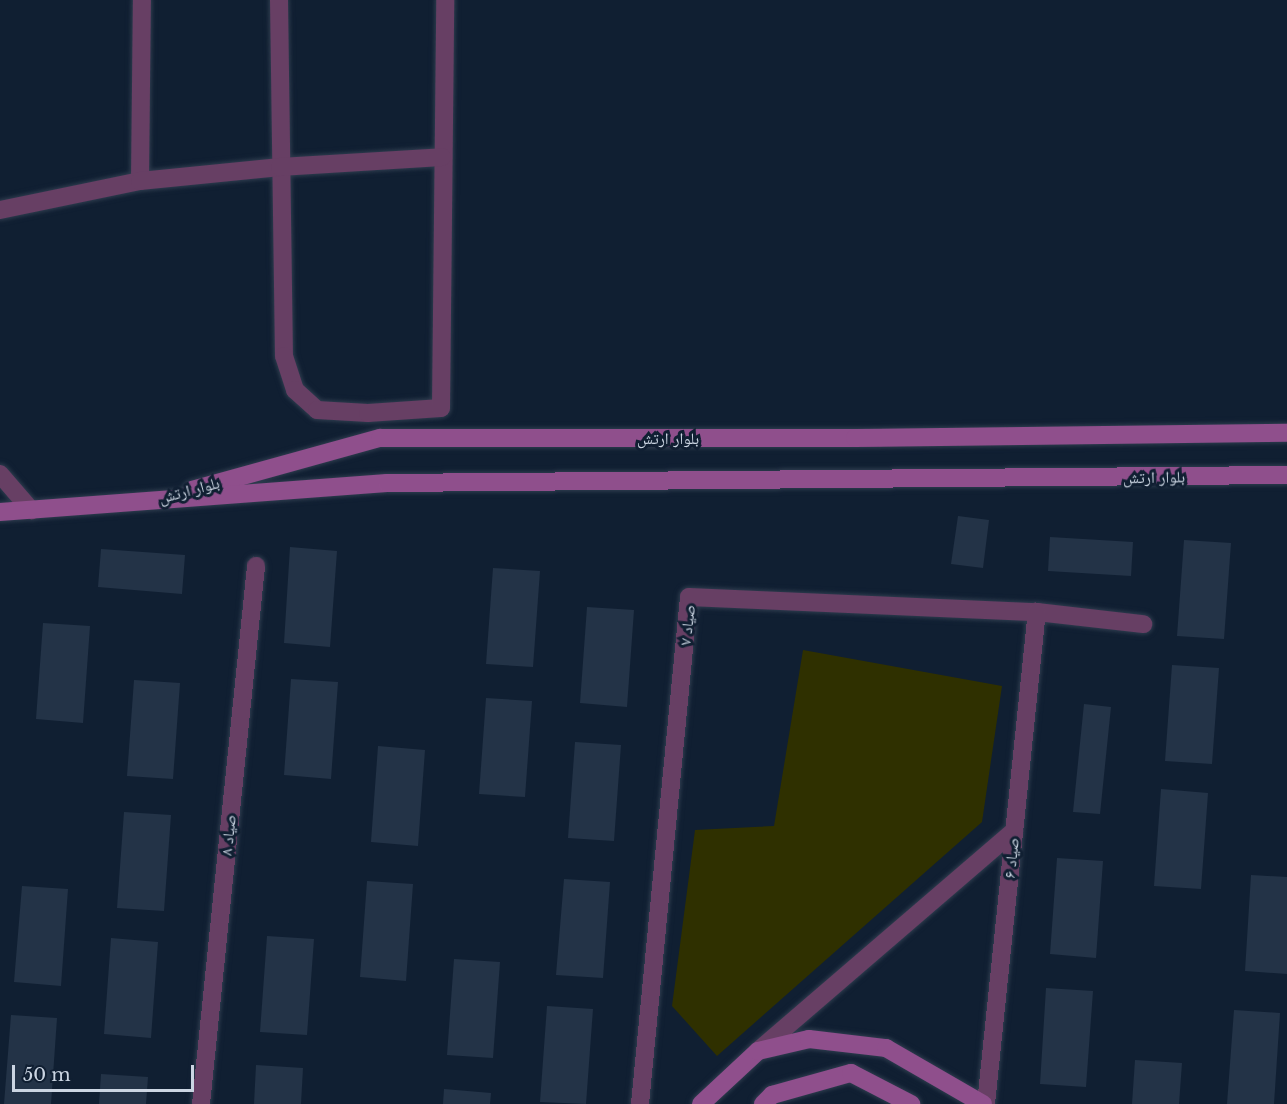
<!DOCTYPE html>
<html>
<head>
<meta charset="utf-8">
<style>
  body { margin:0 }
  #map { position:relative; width:1287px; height:1104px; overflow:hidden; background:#101f32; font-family:"Libre Baskerville","Noto Naskh Arabic",serif }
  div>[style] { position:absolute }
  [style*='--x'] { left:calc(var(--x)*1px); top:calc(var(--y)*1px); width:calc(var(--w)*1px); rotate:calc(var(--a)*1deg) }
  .green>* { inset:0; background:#2f3000 }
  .building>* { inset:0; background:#233347 }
  .roads { filter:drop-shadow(0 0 2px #2e3c4e) drop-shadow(0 0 2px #2e3c4e) }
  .street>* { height:18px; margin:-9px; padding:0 9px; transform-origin:9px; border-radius:9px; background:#673f64 }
  .secondary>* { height:18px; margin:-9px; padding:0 9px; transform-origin:9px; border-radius:9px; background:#8f4f8c }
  span { translate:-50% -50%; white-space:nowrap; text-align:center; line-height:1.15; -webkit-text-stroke:6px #101f32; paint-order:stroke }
  .street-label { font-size:16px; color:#cbd5e2 }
  .scale { position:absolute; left:12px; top:1065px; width:182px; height:27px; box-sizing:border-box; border:3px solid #cbd5e2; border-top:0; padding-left:8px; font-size:18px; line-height:21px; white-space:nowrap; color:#cbd5e2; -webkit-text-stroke:4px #101f32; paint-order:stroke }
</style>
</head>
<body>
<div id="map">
  <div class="green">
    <div style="clip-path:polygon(803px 650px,1002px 686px,982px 822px,717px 1056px,672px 1006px,695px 830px,774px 826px)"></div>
  </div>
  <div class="building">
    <div style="clip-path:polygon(958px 516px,989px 520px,983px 568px,951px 564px)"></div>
    <div style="clip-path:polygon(1050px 537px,1133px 542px,1131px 576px,1048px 571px)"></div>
    <div style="clip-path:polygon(1184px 540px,1231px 543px,1224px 639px,1177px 636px)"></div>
    <div style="clip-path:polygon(290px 547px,337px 551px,330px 647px,284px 643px)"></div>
    <div style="clip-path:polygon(101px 549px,185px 555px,182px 594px,98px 587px)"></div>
    <div style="clip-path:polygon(493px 568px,540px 571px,533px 667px,486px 664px)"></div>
    <div style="clip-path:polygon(587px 607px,634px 610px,627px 707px,580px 703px)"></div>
    <div style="clip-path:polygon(43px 623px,90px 626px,83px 723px,36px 719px)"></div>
    <div style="clip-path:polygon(1172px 665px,1219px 668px,1212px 764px,1165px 761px)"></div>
    <div style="clip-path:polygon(291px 679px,338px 682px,331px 779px,284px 775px)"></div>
    <div style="clip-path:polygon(134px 680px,180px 683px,173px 779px,127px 776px)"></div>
    <div style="clip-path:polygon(486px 698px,532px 701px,525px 797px,479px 794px)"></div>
    <div style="clip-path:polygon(1084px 704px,1111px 707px,1100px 814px,1073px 812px)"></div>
    <div style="clip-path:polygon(575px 742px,621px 745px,614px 841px,568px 838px)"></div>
    <div style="clip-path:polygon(378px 746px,425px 750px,418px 846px,371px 842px)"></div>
    <div style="clip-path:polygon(1161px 789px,1208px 793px,1201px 889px,1154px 886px)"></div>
    <div style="clip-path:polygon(124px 812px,171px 815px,164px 911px,117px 908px)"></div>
    <div style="clip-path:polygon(1057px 858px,1103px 861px,1096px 958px,1050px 954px)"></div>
    <div style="clip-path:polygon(1251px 875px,1287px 877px,1287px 974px,1245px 971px)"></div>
    <div style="clip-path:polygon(564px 879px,610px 882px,603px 978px,556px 975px)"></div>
    <div style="clip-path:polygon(367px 881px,413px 884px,406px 981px,360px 977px)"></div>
    <div style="clip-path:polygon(22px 886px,68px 889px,61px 986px,14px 982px)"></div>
    <div style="clip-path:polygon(267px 936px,314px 939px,307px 1035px,260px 1032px)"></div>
    <div style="clip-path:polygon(111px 938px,158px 942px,151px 1038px,104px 1034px)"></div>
    <div style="clip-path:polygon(454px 959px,500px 962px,493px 1058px,447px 1055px)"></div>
    <div style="clip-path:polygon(1046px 988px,1093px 991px,1086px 1087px,1040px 1084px)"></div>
    <div style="clip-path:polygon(547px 1006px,593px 1009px,586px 1104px,540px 1102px)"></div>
    <div style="clip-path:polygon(1234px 1010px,1280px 1013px,1274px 1104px,1227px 1104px)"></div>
    <div style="clip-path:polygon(11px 1015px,57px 1018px,51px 1104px,4px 1104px)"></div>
    <div style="clip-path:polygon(1135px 1060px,1182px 1063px,1179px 1104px,1132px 1104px)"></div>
    <div style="clip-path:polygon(256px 1065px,303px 1068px,301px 1104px,254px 1104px)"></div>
    <div style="clip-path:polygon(101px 1074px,148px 1077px,146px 1104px,99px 1104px)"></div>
    <div style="clip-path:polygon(444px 1089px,491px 1093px,490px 1104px,443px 1104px)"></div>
  </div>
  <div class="roads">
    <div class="street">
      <div style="--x:279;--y:0;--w:356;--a:89.2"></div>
      <div style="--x:284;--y:356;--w:36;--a:72"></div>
      <div style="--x:295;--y:390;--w:30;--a:42"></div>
      <div style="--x:317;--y:410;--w:51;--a:3.4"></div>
      <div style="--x:368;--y:413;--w:73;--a:-3.9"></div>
      <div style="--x:441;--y:408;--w:408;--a:-89.4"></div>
      <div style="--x:140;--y:181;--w:181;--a:-89.4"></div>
      <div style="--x:0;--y:210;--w:143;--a:-11.7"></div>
      <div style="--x:140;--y:181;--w:141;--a:-5.7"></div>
      <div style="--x:280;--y:167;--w:162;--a:-3.5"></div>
      <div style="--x:0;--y:474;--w:48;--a:49.3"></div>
      <div style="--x:758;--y:1051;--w:338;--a:-40.7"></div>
      <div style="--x:201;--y:1104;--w:541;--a:-84.16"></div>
      <div style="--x:640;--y:1104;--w:509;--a:-84.48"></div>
      <div style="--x:689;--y:597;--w:348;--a:2.5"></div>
      <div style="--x:1037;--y:612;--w:107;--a:6.5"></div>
      <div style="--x:986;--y:1104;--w:495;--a:-84.1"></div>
    </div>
    <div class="secondary">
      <div style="--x:192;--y:490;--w:195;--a:-15.5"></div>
      <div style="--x:380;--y:438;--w:475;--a:0"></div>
      <div style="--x:855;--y:438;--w:432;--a:-0.7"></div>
      <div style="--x:0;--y:512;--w:388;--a:-4.3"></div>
      <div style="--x:387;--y:483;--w:900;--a:-0.51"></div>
      <div style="--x:701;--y:1104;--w:78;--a:-42.9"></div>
      <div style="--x:758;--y:1051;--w:52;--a:-13.2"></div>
      <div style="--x:809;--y:1039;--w:78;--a:6.7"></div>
      <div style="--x:886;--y:1048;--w:112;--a:30"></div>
      <div style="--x:763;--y:1104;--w:13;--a:-45"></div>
      <div style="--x:772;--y:1095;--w:82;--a:-15.6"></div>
      <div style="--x:851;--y:1073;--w:68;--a:27.3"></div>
    </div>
  </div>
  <div class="street-label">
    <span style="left:668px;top:438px">بلوار ارتش</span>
    <span style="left:1154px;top:477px;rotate:-1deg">بلوار ارتش</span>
    <span style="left:189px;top:490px;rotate:-15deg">بلوار ارتش</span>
    <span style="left:687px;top:625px;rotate:-83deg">صیاد ۷</span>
    <span style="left:228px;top:835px;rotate:-84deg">صیاد ۸</span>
    <span style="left:1011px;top:858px;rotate:-84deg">صیاد ۶</span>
  </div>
  <div class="scale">50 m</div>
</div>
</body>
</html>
